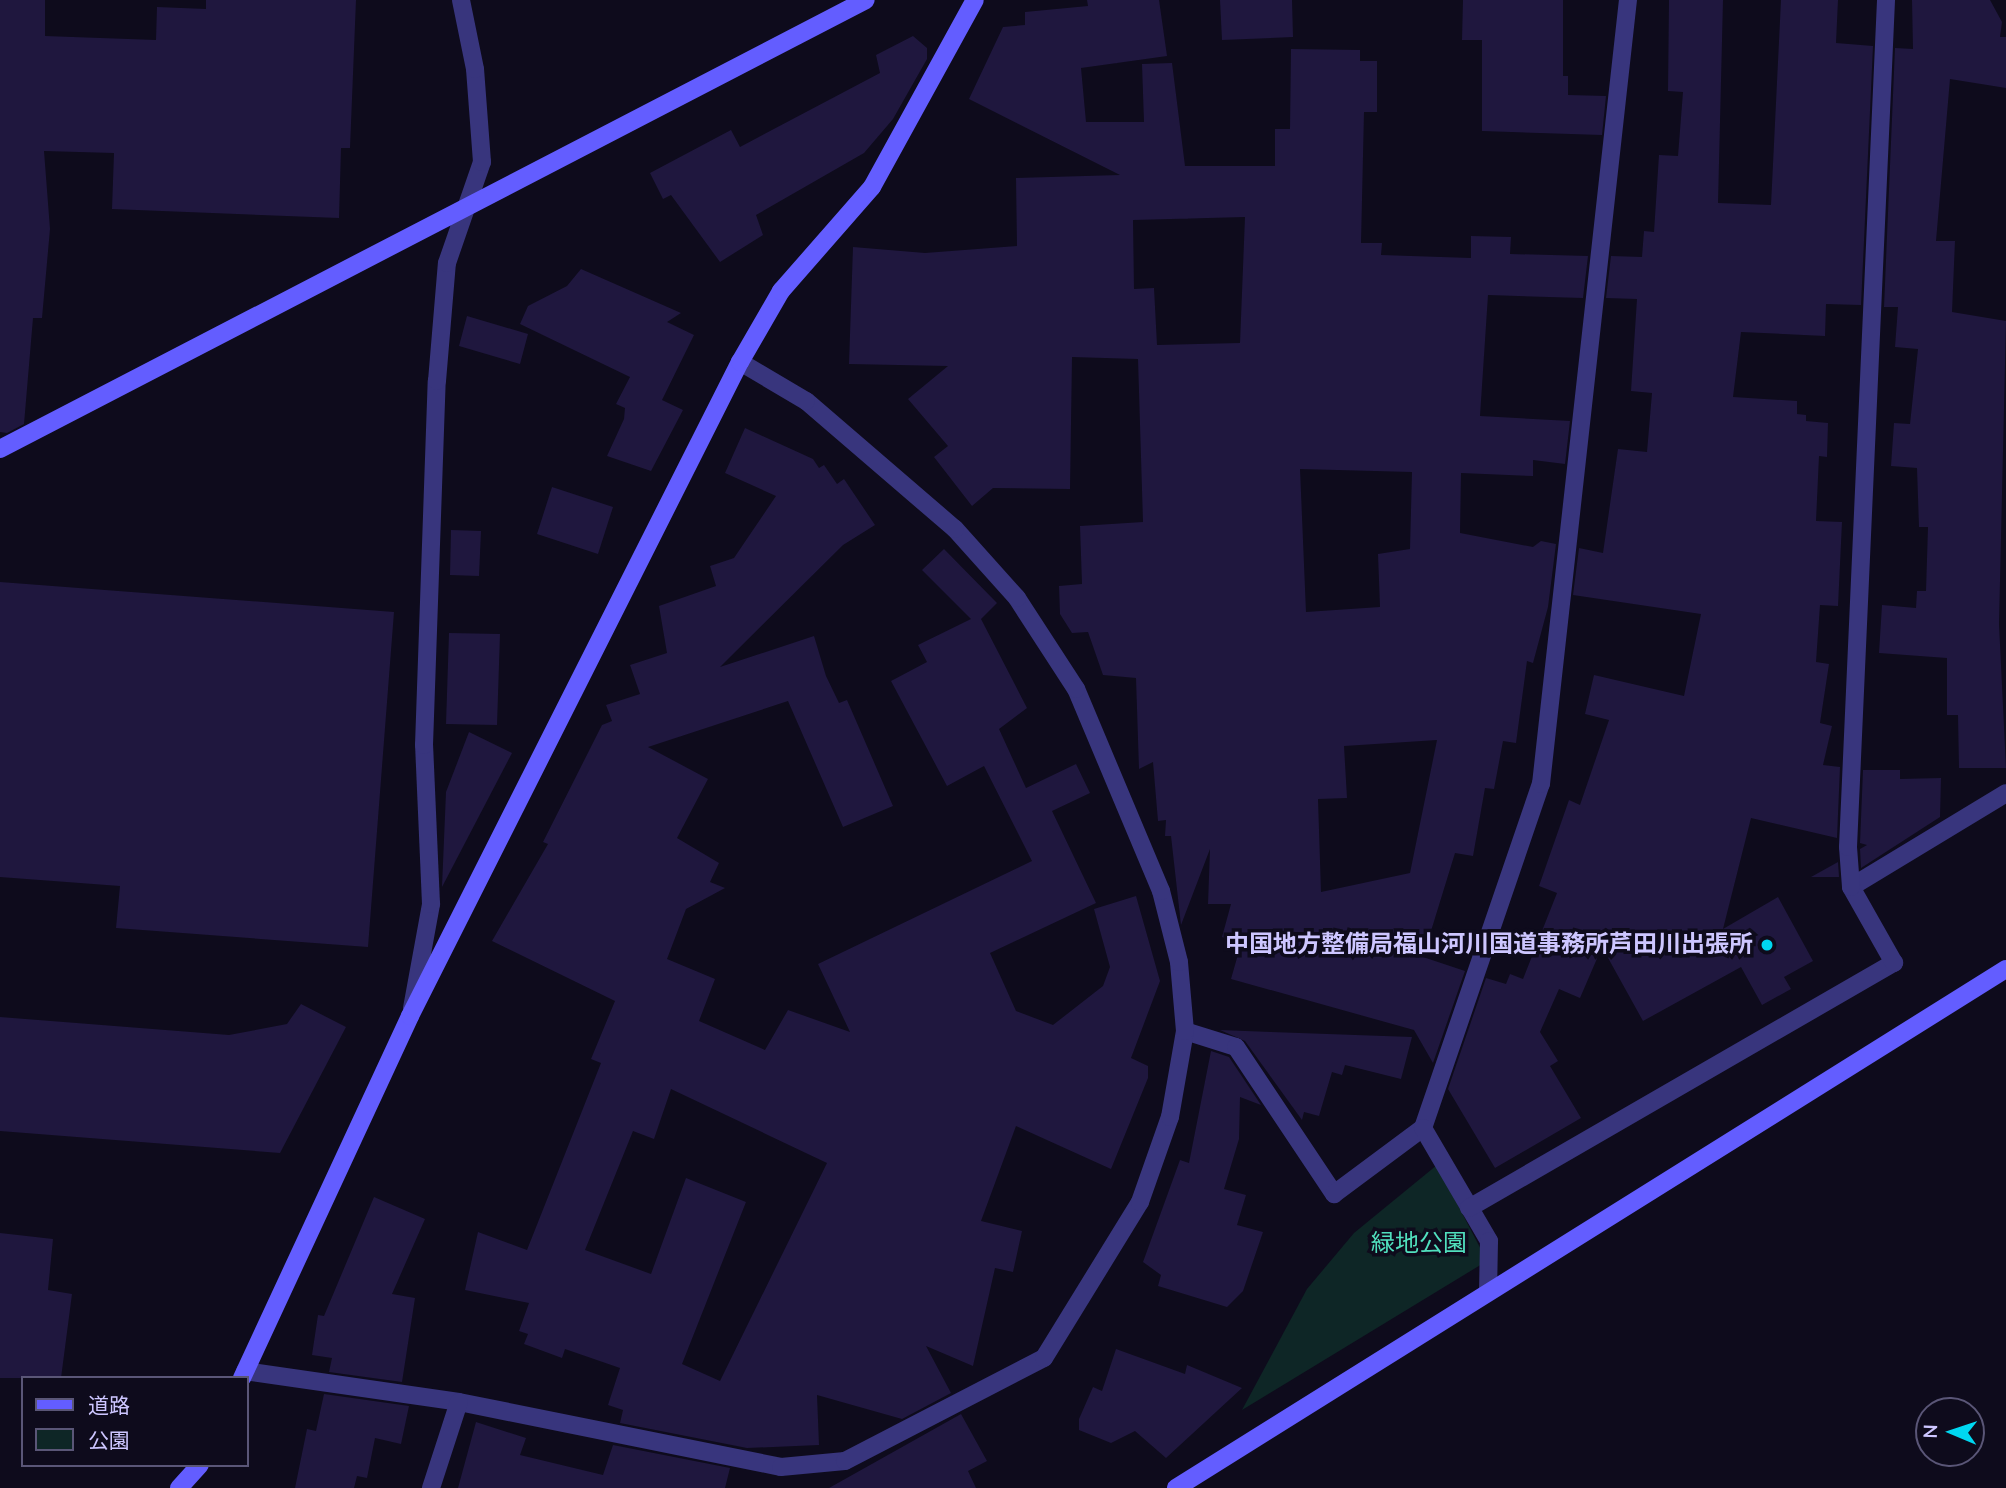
<!DOCTYPE html>
<html>
<head>
<meta charset="utf-8">
<style>
  body { margin:0 }
  #map { position:relative; width:2006px; height:1488px; overflow:hidden; background:#0e0b1c; font-family:"Nunito Sans","Noto Sans JP",sans-serif }
  div>[style] { position:absolute }
  [style*='--x'] { left:calc(var(--x)*1px); top:calc(var(--y)*1px); width:calc(var(--w)*1px); rotate:calc(var(--a)*1deg) }
  .green>* { inset:0; background:#0e2626 }
  .building>* { inset:0; background:#1f173e }
  .street>* { height:18px; margin:-9px; padding:0 9px; transform-origin:9px; border-radius:9px; background:#38357d }
  .secondary>* { height:18px; margin:-9px; padding:0 9px; transform-origin:9px; border-radius:9px; background:#635dff }
  .dots>* { width:19px; height:19px; translate:-50% -50%; box-sizing:border-box; border:4px solid #0e0b1c; border-radius:50% }
  span { translate:-50% -50%; white-space:nowrap; text-align:center; line-height:1.15; -webkit-text-stroke:7px #0e0b1c; paint-order:stroke }
  .poi-label { font-size:24px; color:#cdc6ff; font-weight:700 }
  .right { translate:-100% -50%; text-align:right }
  .park-label { font-size:24px; color:#51e0be }
  .legend { position:absolute; left:21px; top:1376px; width:228px; height:91px; box-sizing:border-box; background:#0e0b1c; border:2px solid #5a5677; margin:0; padding:9px 12px; list-style:none; font-size:21px; color:#cdc6ff }
  .legend li { display:flex; align-items:center; gap:14px; height:35px }
  .legend b { width:35px; border:2px solid #5a5677 }
  .north { position:absolute; left:1915px; top:1397px; width:70px; height:70px; box-sizing:border-box; background:#0e0b1c; border:2px solid #5a5677; border-radius:50%; rotate:272deg; font-size:19px; font-weight:700; line-height:28px; text-align:center; color:#cdc6ff }
  .north::after { content:''; display:block; margin:auto; width:24px; height:32px; background:#00d7f1; clip-path:polygon(50% 0,100% 100%,50% 72%,0 100%) }
</style>
</head>
<body>
<div id="map">
  <div class="green">
    <div style="clip-path:polygon(1437px 1165px,1487px 1261px,1242px 1410px,1307px 1289px,1354px 1233px)"></div>
  </div>
  <div class="building">
    <div style="clip-path:polygon(0 0,45px 0,45px 36px,156px 40px,157px 7px,206px 9px,206px 0,356px 0,350px 148px,341px 148px,339px 218px,112px 209px,114px 153px,44px 151px,50px 229px,42px 318px,33px 318px,24px 424px,7px 433px,0 432px)"></div>
    <div style="clip-path:polygon(evenodd,1087px 0,1159px 0,1167px 56px,1081px 68px,1086px 122px,1144px 122px,1142px 64px,1172px 63px,1185px 166px,1275px 166px,1275px 129px,1290px 129px,1291px 49px,1360px 50px,1360px 61px,1377px 61px,1377px 112px,1364px 112px,1361px 243px,1382px 243px,1381px 255px,1471px 258px,1471px 236px,1511px 237px,1510px 254px,1588px 256px,1583px 298px,1488px 295px,1480px 416px,1570px 421px,1565px 464px,1533px 460px,1533px 476px,1461px 473px,1460px 533px,1533px 547px,1541px 541px,1556px 544px,1548px 607px,1533px 663px,1527px 661px,1516px 743px,1503px 741px,1494px 789px,1485px 788px,1473px 856px,1455px 853px,1423px 957px,1465px 971px,1433px 1063px,1414px 1030px,1231px 979px,1241px 944px,1222px 937px,1231px 904px,1208px 904px,1210px 849px,1181px 925px,1171px 836px,1165px 836px,1166px 820px,1158px 821px,1153px 762px,1139px 769px,1136px 678px,1103px 675px,1088px 632px,1072px 633px,1060px 614px,1059px 586px,1082px 584px,1080px 526px,1143px 522px,1138px 359px,1072px 357px,1070px 489px,993px 488px,972px 506px,934px 457px,948px 446px,908px 399px,948px 366px,849px 364px,853px 247px,925px 253px,1017px 246px,1016px 178px,1120px 175px,969px 99px,1003px 27px,1025px 25px,1025px 12px,1088px 6px,1087px 0,1245px 217px,1240px 343px,1157px 345px,1154px 288px,1134px 289px,1133px 220px,1245px 217px,1087px 0,1300px 469px,1412px 472px,1410px 549px,1378px 554px,1380px 607px,1306px 612px,1300px 469px,1087px 0,1437px 740px,1410px 873px,1321px 892px,1318px 799px,1347px 798px,1344px 746px,1437px 740px)"></div>
    <div style="clip-path:polygon(1220px 0,1292px 0,1293px 37px,1222px 40px)"></div>
    <div style="clip-path:polygon(1463px 0,1563px 0,1563px 76px,1568px 76px,1568px 95px,1606px 96px,1602px 135px,1482px 131px,1482px 40px,1462px 40px)"></div>
    <div style="clip-path:polygon(1669px 0,1723px 0,1718px 203px,1771px 205px,1781px 0,1838px 0,1836px 43px,1873px 46px,1861px 305px,1826px 304px,1825px 336px,1741px 332px,1733px 397px,1797px 401px,1797px 414px,1806px 415px,1806px 421px,1828px 423px,1827px 457px,1819px 456px,1816px 521px,1842px 522px,1838px 606px,1820px 605px,1816px 662px,1829px 664px,1820px 723px,1832px 726px,1823px 765px,1840px 767px,1837px 838px,1751px 818px,1723px 929px,1778px 897px,1813px 961px,1784px 977px,1791px 989px,1762px 1005px,1741px 967px,1643px 1021px,1602px 947px,1580px 998px,1559px 989px,1540px 1032px,1558px 1061px,1550px 1066px,1581px 1118px,1495px 1168px,1448px 1089px,1486px 978px,1506px 984px,1510px 974px,1523px 979px,1557px 893px,1539px 886px,1569px 800px,1580px 805px,1609px 720px,1585px 714px,1594px 675px,1684px 696px,1701px 614px,1573px 595px,1579px 548px,1603px 553px,1618px 449px,1647px 452px,1652px 393px,1631px 391px,1637px 299px,1606px 298px,1611px 256px,1642px 257px,1644px 231px,1654px 232px,1659px 155px,1678px 156px,1683px 92px,1668px 91px)"></div>
    <div style="clip-path:polygon(1912px 0,1990px 0,2002px 22px,2000px 37px,2006px 37px,2006px 88px,1950px 79px,1936px 241px,1955px 241px,1952px 312px,2006px 321px,1999px 624px,2006px 768px,1959px 768px,1958px 715px,1947px 715px,1947px 658px,1879px 653px,1882px 605px,1916px 608px,1917px 591px,1926px 591px,1928px 527px,1919px 527px,1917px 468px,1891px 466px,1894px 423px,1910px 424px,1918px 349px,1895px 347px,1898px 307px,1884px 307px,1895px 48px,1913px 49px)"></div>
    <div style="clip-path:polygon(913px 36px,927px 48px,927px 59px,893px 119px,864px 153px,756px 215px,763px 235px,720px 262px,671px 195px,663px 199px,650px 173px,731px 130px,740px 147px,880px 73px,876px 55px)"></div>
    <div style="clip-path:polygon(581px 269px,681px 313px,667px 322px,694px 335px,662px 400px,683px 410px,651px 471px,607px 456px,624px 419px,625px 408px,616px 404px,630px 377px,520px 324px,528px 306px,567px 286px)"></div>
    <div style="clip-path:polygon(467px 316px,528px 334px,520px 364px,459px 346px)"></div>
    <div style="clip-path:polygon(evenodd,745px 428px,813px 459px,819px 468px,824px 465px,837px 484px,844px 479px,875px 525px,843px 545px,720px 667px,814px 636px,826px 676px,839px 703px,847px 700px,893px 806px,843px 827px,788px 701px,648px 747px,708px 779px,677px 838px,719px 863px,710px 882px,725px 888px,686px 909px,667px 959px,715px 979px,699px 1021px,765px 1050px,788px 1010px,850px 1032px,818px 964px,1032px 861px,984px 766px,947px 786px,891px 681px,927px 662px,918px 645px,971px 619px,922px 570px,944px 549px,997px 603px,981px 619px,1027px 708px,999px 729px,1026px 788px,1076px 764px,1090px 793px,1052px 811px,1096px 903px,990px 953px,1016px 1011px,1053px 1025px,1103px 986px,1110px 967px,1094px 909px,1136px 896px,1160px 981px,1131px 1058px,1148px 1066px,1148px 1078px,1111px 1169px,1016px 1126px,981px 1221px,1022px 1231px,1013px 1272px,995px 1268px,973px 1366px,926px 1346px,951px 1393px,902px 1419px,817px 1395px,819px 1445px,747px 1448px,620px 1423px,623px 1410px,608px 1405px,620px 1368px,565px 1349px,562px 1358px,524px 1344px,528px 1334px,519px 1331px,529px 1303px,465px 1290px,478px 1232px,527px 1250px,601px 1063px,591px 1059px,615px 1001px,492px 941px,548px 844px,543px 842px,602px 725px,612px 721px,606px 705px,640px 694px,630px 665px,667px 653px,659px 606px,716px 586px,710px 566px,734px 558px,776px 496px,725px 473px,745px 428px,671px 1089px,827px 1163px,720px 1381px,682px 1364px,746px 1202px,686px 1178px,651px 1274px,585px 1250px,633px 1131px,654px 1139px,671px 1089px)"></div>
    <div style="clip-path:polygon(552px 487px,613px 507px,598px 554px,537px 534px)"></div>
    <div style="clip-path:polygon(451px 530px,481px 531px,479px 576px,450px 575px)"></div>
    <div style="clip-path:polygon(0 582px,394px 612px,368px 947px,116px 928px,120px 886px,0 877px)"></div>
    <div style="clip-path:polygon(449px 633px,500px 634px,497px 725px,446px 724px)"></div>
    <div style="clip-path:polygon(469px 732px,512px 753px,442px 887px,446px 792px)"></div>
    <div style="clip-path:polygon(1863px 770px,1900px 770px,1900px 779px,1941px 778px,1940px 817px,1861px 868px,1860px 849px,1867px 845px,1860px 843px)"></div>
    <div style="clip-path:polygon(1838px 862px,1839px 877px,1811px 877px)"></div>
    <div style="clip-path:polygon(301px 1004px,346px 1027px,280px 1153px,0 1131px,0 1017px,229px 1035px,287px 1024px)"></div>
    <div style="clip-path:polygon(1220px 1030px,1271px 1032px,1412px 1037px,1401px 1079px,1345px 1065px,1342px 1075px,1332px 1072px,1319px 1116px,1304px 1112px,1302px 1120px,1245px 1041px)"></div>
    <div style="clip-path:polygon(1211px 1051px,1229px 1057px,1261px 1105px,1240px 1097px,1239px 1139px,1224px 1189px,1246px 1195px,1237px 1225px,1263px 1232px,1243px 1291px,1227px 1307px,1158px 1286px,1161px 1275px,1143px 1262px,1180px 1160px,1189px 1163px)"></div>
    <div style="clip-path:polygon(374px 1197px,425px 1219px,392px 1294px,415px 1298px,402px 1382px,329px 1372px,332px 1358px,312px 1355px,318px 1315px,324px 1316px)"></div>
    <div style="clip-path:polygon(0 1233px,53px 1239px,48px 1290px,72px 1294px,61px 1378px,0 1378px)"></div>
    <div style="clip-path:polygon(1116px 1349px,1185px 1374px,1187px 1365px,1242px 1388px,1166px 1458px,1135px 1431px,1111px 1443px,1079px 1430px,1079px 1419px,1093px 1387px,1102px 1391px)"></div>
    <div style="clip-path:polygon(324px 1394px,409px 1406px,401px 1444px,375px 1438px,367px 1478px,357px 1476px,354px 1488px,295px 1488px,307px 1429px,316px 1431px)"></div>
    <div style="clip-path:polygon(961px 1414px,987px 1461px,968px 1471px,976px 1488px,829px 1488px)"></div>
    <div style="clip-path:polygon(476px 1422px,526px 1438px,520px 1455px,603px 1475px,613px 1445px,730px 1468px,725px 1488px,458px 1488px)"></div>
  </div>
  <div class="street">
    <div style="--x:1851;--y:887;--w:181;--a:-31.2"></div>
    <div style="--x:412;--y:1008;--w:106;--a:-79.6"></div>
    <div style="--x:431;--y:904;--w:159;--a:-92.5"></div>
    <div style="--x:424;--y:745;--w:364;--a:-88"></div>
    <div style="--x:437;--y:381;--w:118;--a:-85.2"></div>
    <div style="--x:447;--y:263;--w:107;--a:-70.9"></div>
    <div style="--x:482;--y:162;--w:93;--a:-94.3"></div>
    <div style="--x:475;--y:69;--w:70;--a:-101.5"></div>
    <div style="--x:1185;--y:1031;--w:53;--a:17.4"></div>
    <div style="--x:1236;--y:1047;--w:177;--a:56.3"></div>
    <div style="--x:1334;--y:1194;--w:111;--a:-36.6"></div>
    <div style="--x:1423;--y:1128;--w:364;--a:-71.1"></div>
    <div style="--x:1541;--y:784;--w:789;--a:-83.67"></div>
    <div style="--x:1423;--y:1128;--w:131;--a:59.7"></div>
    <div style="--x:1489;--y:1241;--w:51;--a:91.1"></div>
    <div style="--x:1469;--y:1208;--w:491;--a:-30"></div>
    <div style="--x:1894;--y:963;--w:87;--a:-119.5"></div>
    <div style="--x:1851;--y:887;--w:40;--a:-94.3"></div>
    <div style="--x:1848;--y:847;--w:848;--a:-87.43"></div>
    <div style="--x:245;--y:1371;--w:216;--a:8.2"></div>
    <div style="--x:459;--y:1402;--w:328;--a:11.4"></div>
    <div style="--x:781;--y:1467;--w:64;--a:-5.4"></div>
    <div style="--x:845;--y:1461;--w:224;--a:-27.4"></div>
    <div style="--x:1044;--y:1358;--w:183;--a:-58.4"></div>
    <div style="--x:1140;--y:1202;--w:90;--a:-70.6"></div>
    <div style="--x:1170;--y:1117;--w:87;--a:-80.1"></div>
    <div style="--x:1185;--y:1031;--w:69;--a:-95"></div>
    <div style="--x:1179;--y:962;--w:73;--a:-104.2"></div>
    <div style="--x:1161;--y:891;--w:219;--a:-112.8"></div>
    <div style="--x:1076;--y:689;--w:108;--a:-123"></div>
    <div style="--x:1017;--y:598;--w:93;--a:-131.9"></div>
    <div style="--x:955;--y:529;--w:196;--a:-139.3"></div>
    <div style="--x:806;--y:401;--w:77;--a:-149.4"></div>
    <div style="--x:431;--y:1488;--w:90;--a:-72"></div>
  </div>
  <div class="secondary">
    <div style="--x:0;--y:449;--w:975;--a:-27.41"></div>
    <div style="--x:242;--y:1378;--w:399;--a:-65.1"></div>
    <div style="--x:410;--y:1016;--w:733;--a:-63.23"></div>
    <div style="--x:740;--y:362;--w:82;--a:-60"></div>
    <div style="--x:781;--y:291;--w:138;--a:-48.8"></div>
    <div style="--x:872;--y:187;--w:213;--a:-61.2"></div>
    <div style="--x:179;--y:1488;--w:31;--a:-48"></div>
    <div style="--x:1176;--y:1488;--w:979;--a:-32.02"></div>
  </div>
  <div class="dots">
    <div style="left:1767px;top:945px;background:#00d7f1"></div>
  </div>
  <div class="poi-label">
    <span class="right" style="left:1753px;top:945px">中国地方整備局福山河川国道事務所芦田川出張所</span>
  </div>
  <div class="park-label">
    <span style="left:1419px;top:1244px">緑地公園</span>
  </div>
  <ul class="legend">
  <li><b style="height:9px;background:#635dff"></b>道路</li>
  <li><b style="height:19px;background:#0e2626"></b>公園</li>
  </ul>
  <div class="north">N</div>
</div>
</body>
</html>
